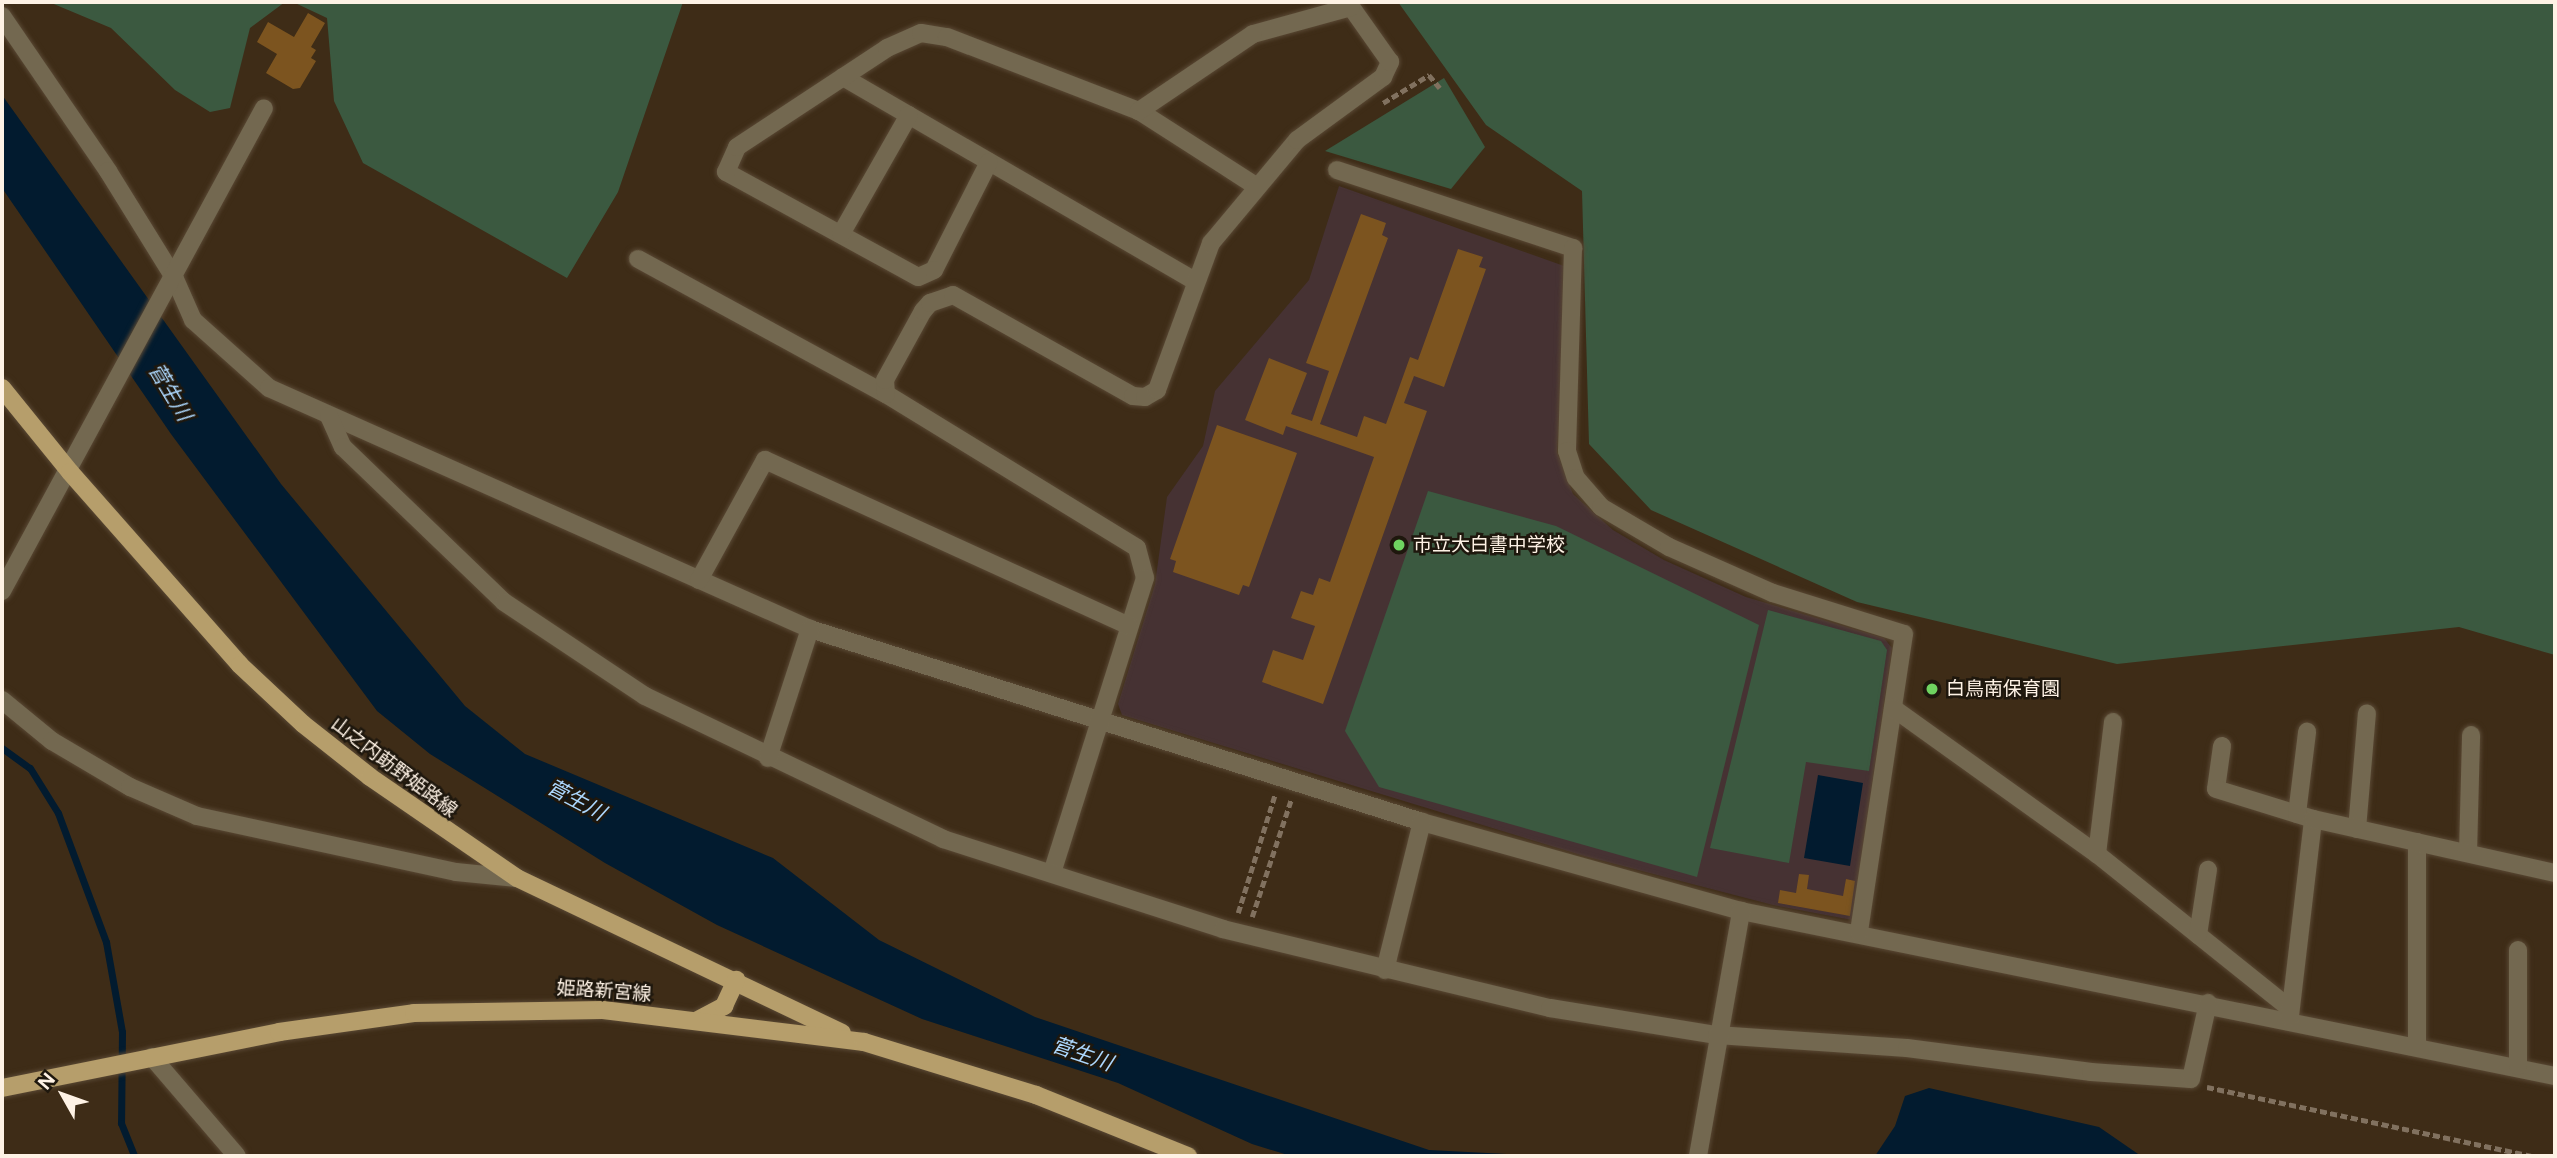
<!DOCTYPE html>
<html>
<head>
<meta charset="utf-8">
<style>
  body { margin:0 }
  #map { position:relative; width:2557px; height:1158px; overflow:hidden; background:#3e2c17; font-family:Figtree,"Noto Sans JP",sans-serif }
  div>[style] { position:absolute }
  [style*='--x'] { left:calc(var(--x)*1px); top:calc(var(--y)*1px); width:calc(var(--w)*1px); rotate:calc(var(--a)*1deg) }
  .education>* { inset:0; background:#463233 }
  .green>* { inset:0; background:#3b5940 }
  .water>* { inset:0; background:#021b2f }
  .stream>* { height:7px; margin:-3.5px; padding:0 3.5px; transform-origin:3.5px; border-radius:3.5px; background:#021b2f }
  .building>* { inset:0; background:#7c541f }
  .path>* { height:4.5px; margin-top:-2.25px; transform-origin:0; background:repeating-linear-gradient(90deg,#81715f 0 7px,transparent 0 10.5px) }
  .roads { filter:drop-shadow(0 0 2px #594834) drop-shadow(0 0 2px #594834) }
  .minor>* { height:18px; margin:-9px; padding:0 9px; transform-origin:9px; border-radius:9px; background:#736850 }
  .major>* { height:18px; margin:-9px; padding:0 9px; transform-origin:9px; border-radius:9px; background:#b69e6b }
  .dots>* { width:19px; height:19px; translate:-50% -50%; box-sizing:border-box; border:4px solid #1e170d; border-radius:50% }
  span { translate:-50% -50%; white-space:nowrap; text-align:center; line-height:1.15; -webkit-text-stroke:5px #1e170d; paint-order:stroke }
  .poi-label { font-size:19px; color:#fef2e5 }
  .left { translate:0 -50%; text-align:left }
  .street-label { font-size:19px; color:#fef2e5 }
  .water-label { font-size:21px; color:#acd7fd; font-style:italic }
  .frame { position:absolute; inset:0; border:4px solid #fef2e5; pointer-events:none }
  .north { position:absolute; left:28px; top:1060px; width:70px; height:70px; -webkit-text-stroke:5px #1e170d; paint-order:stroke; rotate:310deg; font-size:19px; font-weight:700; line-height:28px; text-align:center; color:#fef2e5 }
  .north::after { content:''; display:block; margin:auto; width:24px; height:32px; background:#fef2e5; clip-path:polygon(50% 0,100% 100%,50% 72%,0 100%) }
</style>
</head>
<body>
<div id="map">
  <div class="education">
    <div style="clip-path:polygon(1339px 186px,1567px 267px,1557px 452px,1573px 494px,1613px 530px,1664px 560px,1746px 597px,1884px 638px,1892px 648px,1852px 920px,1773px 905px,1584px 856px,1122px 715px,1118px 704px,1155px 584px,1167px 497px,1203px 446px,1215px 391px,1309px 280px)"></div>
  </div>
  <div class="green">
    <div style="clip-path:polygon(49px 2px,285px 2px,250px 28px,230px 108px,210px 112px,175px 90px,111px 28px)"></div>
    <div style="clip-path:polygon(293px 2px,683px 2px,618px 192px,567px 278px,363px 163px,334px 101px,327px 18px)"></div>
    <div style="clip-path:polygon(1398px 2px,2555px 2px,2555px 655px,2459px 627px,2117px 664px,1857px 602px,1651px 510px,1589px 444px,1582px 191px,1486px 125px)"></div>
    <div style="clip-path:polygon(1444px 78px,1485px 147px,1451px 189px,1325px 151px)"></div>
    <div style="clip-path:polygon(1428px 491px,1556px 526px,1759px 625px,1697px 877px,1379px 787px,1345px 731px)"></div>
    <div style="clip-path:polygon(1768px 610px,1881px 641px,1887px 650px,1869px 771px,1806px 762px,1789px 863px,1710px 848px)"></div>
  </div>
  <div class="water">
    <div style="clip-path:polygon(2px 95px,281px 484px,465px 706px,525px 754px,773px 858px,879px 940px,1035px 1017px,1429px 1150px,1547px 1156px,1291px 1156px,1252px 1144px,1118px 1083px,922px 1019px,717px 925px,605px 863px,430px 754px,377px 711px,171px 434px,2px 188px)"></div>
    <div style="clip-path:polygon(1818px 775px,1863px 783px,1850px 866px,1804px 858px)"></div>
    <div style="clip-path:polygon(1929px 1088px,2099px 1127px,2141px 1156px,1875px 1156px,1895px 1126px,1905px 1096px)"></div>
  </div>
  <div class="stream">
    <div style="--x:2;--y:748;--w:34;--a:36"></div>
    <div style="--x:30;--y:768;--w:53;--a:58.1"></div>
    <div style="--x:58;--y:813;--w:138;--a:69.6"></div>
    <div style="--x:106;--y:942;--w:91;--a:79.9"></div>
    <div style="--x:122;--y:1032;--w:91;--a:90.6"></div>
    <div style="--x:121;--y:1123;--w:35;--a:68"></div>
  </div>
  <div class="building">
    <div style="clip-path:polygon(308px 13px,325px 23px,311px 47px,316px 50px,311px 58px,316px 61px,300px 88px,293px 89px,266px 73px,277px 54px,257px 42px,268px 22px,294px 37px)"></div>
    <div style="clip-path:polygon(1361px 214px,1386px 223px,1382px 235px,1388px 238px,1320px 424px,1357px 437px,1364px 416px,1386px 424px,1410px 357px,1418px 360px,1458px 249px,1483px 257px,1479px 267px,1486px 269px,1444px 387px,1414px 376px,1404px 403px,1427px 411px,1323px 704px,1262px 682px,1273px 650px,1303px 660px,1315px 626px,1291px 618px,1301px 591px,1313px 595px,1319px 578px,1330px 582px,1374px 457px,1286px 426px,1283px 435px,1245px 420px,1269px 358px,1307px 373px,1291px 414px,1312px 421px,1329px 371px,1306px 363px)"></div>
    <div style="clip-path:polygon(1217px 425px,1297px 453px,1249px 587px,1243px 585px,1239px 595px,1173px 572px,1176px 561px,1170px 559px)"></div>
    <div style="clip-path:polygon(1799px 874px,1809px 875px,1807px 889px,1843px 896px,1846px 879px,1855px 881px,1850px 916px,1778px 903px,1780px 890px,1796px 893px)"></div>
  </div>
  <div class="path">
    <div style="--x:1383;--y:103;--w:54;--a:-31.3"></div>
    <div style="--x:1429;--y:75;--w:17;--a:50"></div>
    <div style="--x:1238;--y:913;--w:125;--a:-72.7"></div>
    <div style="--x:1252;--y:917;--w:123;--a:-71.6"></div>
    <div style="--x:2207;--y:1087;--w:331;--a:12"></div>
  </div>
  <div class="roads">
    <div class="minor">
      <div style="--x:2;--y:16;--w:188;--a:55.6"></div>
      <div style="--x:108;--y:171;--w:127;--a:58.2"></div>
      <div style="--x:175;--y:279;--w:45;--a:66.3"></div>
      <div style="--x:193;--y:320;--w:102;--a:41.8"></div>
      <div style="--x:269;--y:388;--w:592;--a:24.01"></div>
      <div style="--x:810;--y:629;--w:642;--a:17.5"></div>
      <div style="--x:1422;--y:822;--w:331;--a:15.6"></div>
      <div style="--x:1741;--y:911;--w:831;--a:11.46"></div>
      <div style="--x:843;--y:77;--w:407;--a:30.1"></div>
      <div style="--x:989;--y:162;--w:121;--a:117"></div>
      <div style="--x:934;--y:270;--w:17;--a:156"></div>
      <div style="--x:918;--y:277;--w:219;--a:-151.3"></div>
      <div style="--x:726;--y:172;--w:27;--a:-66"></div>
      <div style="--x:737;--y:147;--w:180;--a:-33.4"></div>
      <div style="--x:887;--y:48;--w:37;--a:-24"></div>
      <div style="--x:921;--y:33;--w:26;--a:9"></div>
      <div style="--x:947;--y:37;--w:206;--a:21.1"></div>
      <div style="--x:1139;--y:111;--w:139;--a:32.7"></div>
      <div style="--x:1337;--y:170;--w:249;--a:18.3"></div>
      <div style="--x:1573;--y:248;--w:203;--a:91.7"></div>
      <div style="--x:1567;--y:451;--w:28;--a:72"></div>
      <div style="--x:1576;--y:478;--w:38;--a:49"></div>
      <div style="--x:1601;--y:507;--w:79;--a:30.5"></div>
      <div style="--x:1669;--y:547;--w:114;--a:23.9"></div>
      <div style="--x:1773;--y:593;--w:137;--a:17.4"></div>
      <div style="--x:1904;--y:634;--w:302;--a:98.6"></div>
      <div style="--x:841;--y:234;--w:137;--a:-60.3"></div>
      <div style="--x:638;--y:259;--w:282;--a:28.6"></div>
      <div style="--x:886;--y:394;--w:294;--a:31.5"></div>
      <div style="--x:1137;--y:548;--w:31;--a:75"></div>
      <div style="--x:1145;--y:578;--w:309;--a:107.5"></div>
      <div style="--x:886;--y:394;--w:14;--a:-94"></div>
      <div style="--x:885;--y:380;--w:79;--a:-61.2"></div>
      <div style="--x:923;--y:311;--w:11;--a:-49"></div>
      <div style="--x:930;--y:303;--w:24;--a:-19"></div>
      <div style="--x:953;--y:295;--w:206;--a:29.3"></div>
      <div style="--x:1133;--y:396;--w:12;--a:5"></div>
      <div style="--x:1145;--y:397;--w:14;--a:-30"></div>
      <div style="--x:1157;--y:390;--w:157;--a:-69.8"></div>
      <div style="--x:1211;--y:243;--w:134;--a:-50.1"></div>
      <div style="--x:1297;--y:140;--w:107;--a:-36.2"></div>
      <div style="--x:1383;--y:77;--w:17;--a:-65"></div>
      <div style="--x:1390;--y:62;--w:67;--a:-125.3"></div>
      <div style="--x:1351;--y:7;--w:102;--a:164.6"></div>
      <div style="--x:1253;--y:34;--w:138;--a:146"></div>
      <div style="--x:329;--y:416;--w:34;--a:66"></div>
      <div style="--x:343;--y:447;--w:223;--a:43.9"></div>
      <div style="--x:504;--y:602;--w:169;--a:33.7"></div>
      <div style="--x:645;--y:696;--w:331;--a:25.6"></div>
      <div style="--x:943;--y:839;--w:294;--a:17.8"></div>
      <div style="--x:1223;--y:929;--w:336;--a:13.6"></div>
      <div style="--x:1550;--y:1008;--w:169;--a:9.2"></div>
      <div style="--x:1717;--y:1035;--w:190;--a:3.9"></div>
      <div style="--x:1907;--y:1048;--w:186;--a:7.4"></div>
      <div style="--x:2091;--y:1072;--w:100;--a:4"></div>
      <div style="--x:2191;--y:1079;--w:78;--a:-77.4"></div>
      <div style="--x:699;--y:580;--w:137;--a:-61.2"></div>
      <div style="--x:765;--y:460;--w:400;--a:24.5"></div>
      <div style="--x:2;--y:591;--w:549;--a:-61.52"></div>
      <div style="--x:2;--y:700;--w:65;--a:39.4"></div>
      <div style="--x:52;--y:741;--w:91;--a:30.5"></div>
      <div style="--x:130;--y:787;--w:73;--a:23.4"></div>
      <div style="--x:197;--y:816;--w:265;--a:12.2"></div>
      <div style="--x:456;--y:872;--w:61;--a:5.6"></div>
      <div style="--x:1893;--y:708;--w:251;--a:35.6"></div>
      <div style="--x:2097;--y:854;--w:246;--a:38.7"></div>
      <div style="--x:2222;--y:746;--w:43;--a:97.9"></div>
      <div style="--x:2216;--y:789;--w:102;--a:17.2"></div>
      <div style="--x:768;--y:758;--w:136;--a:-72"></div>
      <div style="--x:2297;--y:814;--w:83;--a:-83"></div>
      <div style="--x:2357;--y:829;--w:116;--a:-85.1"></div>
      <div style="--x:2417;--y:842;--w:204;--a:90"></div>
      <div style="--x:2468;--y:853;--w:118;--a:-88.5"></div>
      <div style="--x:2097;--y:854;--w:133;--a:-83.1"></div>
      <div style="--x:2198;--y:935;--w:66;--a:-81.3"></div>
      <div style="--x:2518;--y:950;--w:116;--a:90"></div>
      <div style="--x:1385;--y:970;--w:153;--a:-76"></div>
      <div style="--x:2290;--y:1016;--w:198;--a:-83.3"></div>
      <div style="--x:2313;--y:819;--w:248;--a:12.6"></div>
      <div style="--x:152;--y:1057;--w:130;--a:49.4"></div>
      <div style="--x:1698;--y:1156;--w:249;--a:-80"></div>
    </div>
    <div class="major">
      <div style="--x:2;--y:388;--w:108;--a:51"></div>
      <div style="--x:70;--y:472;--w:257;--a:48.6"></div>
      <div style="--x:240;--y:665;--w:86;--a:43.1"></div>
      <div style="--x:303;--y:724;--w:85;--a:38.3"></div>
      <div style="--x:370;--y:777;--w:178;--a:34.5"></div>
      <div style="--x:517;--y:878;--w:360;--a:25.5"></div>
      <div style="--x:698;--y:1020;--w:30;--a:-28"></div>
      <div style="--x:724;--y:1006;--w:29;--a:-65"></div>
      <div style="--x:2;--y:1088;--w:283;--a:-11.4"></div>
      <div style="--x:279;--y:1032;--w:136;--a:-8"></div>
      <div style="--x:414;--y:1013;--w:189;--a:-0.9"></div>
      <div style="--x:603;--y:1010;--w:263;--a:7"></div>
      <div style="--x:864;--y:1042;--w:180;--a:17.1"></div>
      <div style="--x:1036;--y:1095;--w:164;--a:21.9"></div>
    </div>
  </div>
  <div class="dots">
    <div style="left:1399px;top:545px;background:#6fd360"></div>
    <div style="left:1932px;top:689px;background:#6fd360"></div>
  </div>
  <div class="poi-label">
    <span class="left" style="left:1413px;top:545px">市立大白書中学校</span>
    <span class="left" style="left:1946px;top:689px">白鳥南保育園</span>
  </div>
  <div class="street-label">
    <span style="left:394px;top:767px;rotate:37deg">山之内莇野姫路線</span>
    <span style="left:604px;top:991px;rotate:4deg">姫路新宮線</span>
  </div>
  <div class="water-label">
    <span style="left:170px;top:392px;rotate:59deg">菅生川</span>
    <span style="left:576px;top:800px;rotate:28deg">菅生川</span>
    <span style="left:1082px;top:1054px;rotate:19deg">菅生川</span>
  </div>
  <div class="frame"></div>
  <div class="north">N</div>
</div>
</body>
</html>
